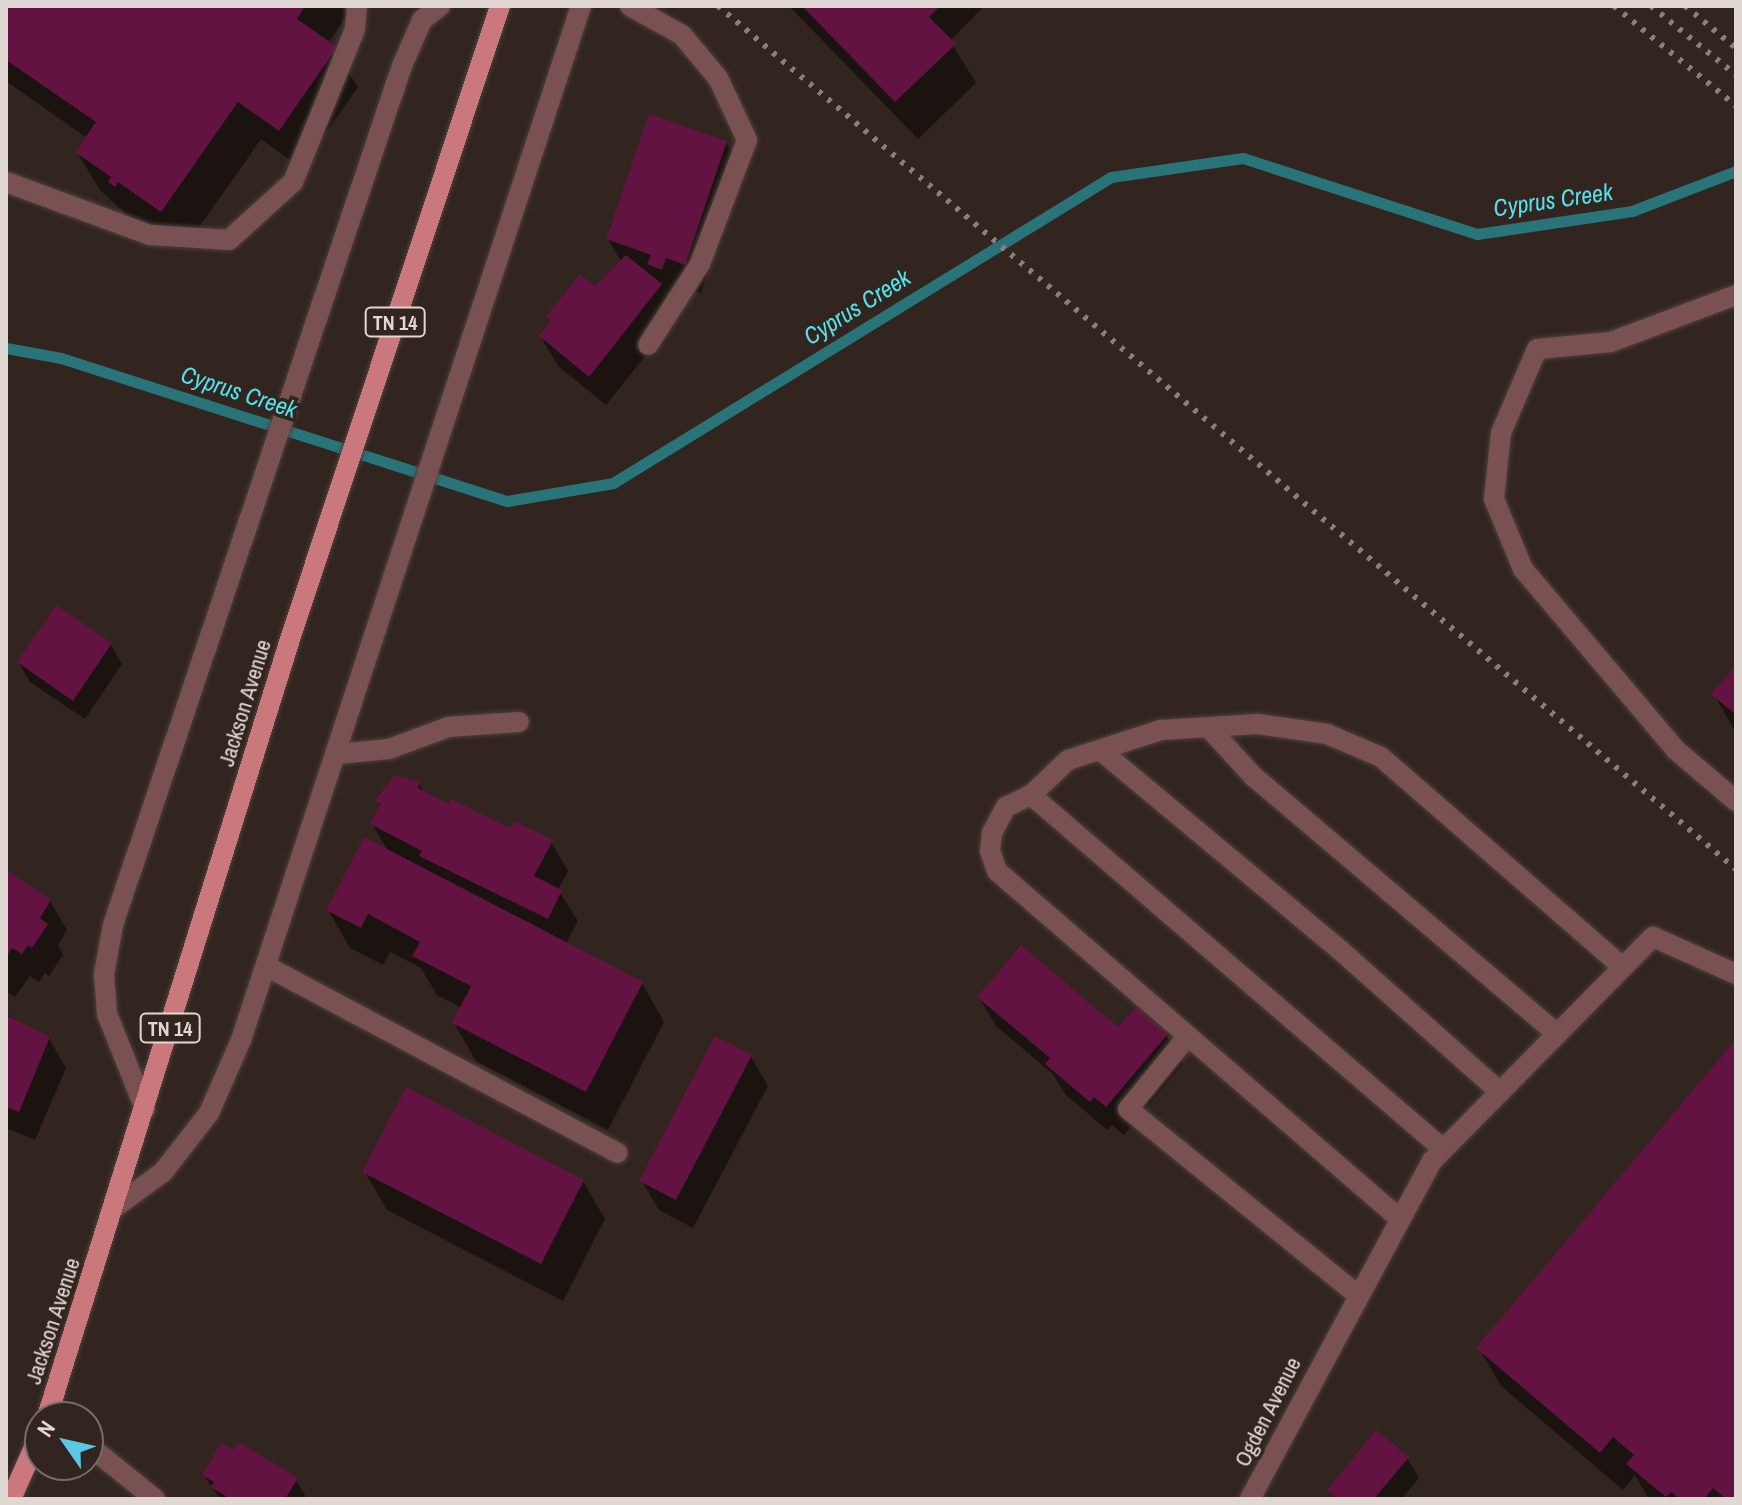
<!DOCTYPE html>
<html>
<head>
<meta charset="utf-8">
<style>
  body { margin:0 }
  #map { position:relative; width:1742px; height:1505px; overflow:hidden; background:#32241f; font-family:"Archivo Narrow",sans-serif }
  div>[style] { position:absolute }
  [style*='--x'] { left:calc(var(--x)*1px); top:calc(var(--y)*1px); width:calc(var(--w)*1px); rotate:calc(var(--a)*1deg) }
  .shadow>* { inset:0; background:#0007 }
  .stream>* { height:11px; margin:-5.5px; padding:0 5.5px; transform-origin:5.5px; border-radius:5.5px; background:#297479 }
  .building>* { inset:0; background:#631341 }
  .roads { filter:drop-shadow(0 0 2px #4e413c) drop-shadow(0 0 2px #4e413c) }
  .minor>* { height:20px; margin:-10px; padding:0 10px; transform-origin:10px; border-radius:10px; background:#7a5152 }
  .major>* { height:20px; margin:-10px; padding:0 10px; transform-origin:10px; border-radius:10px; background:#cb787c }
  .rail>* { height:6px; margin-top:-3px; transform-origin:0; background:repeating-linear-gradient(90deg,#8a7e79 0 4px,transparent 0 12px) }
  span { translate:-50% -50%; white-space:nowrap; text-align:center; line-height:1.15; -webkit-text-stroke:7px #32241f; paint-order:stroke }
  .shield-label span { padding:2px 6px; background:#32241f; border:2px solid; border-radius:6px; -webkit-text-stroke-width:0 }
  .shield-label { font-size:20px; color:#e1d7d3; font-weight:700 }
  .street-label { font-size:22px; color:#e1d7d3 }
  .water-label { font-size:24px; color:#53e2eb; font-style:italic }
  .frame { position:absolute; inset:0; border:8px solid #e1d7d3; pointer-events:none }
  .north { position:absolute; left:24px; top:1401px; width:80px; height:80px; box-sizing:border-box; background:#32241f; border:2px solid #786c67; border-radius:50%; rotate:304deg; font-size:22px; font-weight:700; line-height:32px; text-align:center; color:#e1d7d3 }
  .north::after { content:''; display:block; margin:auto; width:28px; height:36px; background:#5ac8e5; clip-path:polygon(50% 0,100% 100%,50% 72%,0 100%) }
</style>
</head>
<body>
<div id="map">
  <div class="shadow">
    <div style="clip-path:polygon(6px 6px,342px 6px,347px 15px,328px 43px,358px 87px,301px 168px,261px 139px,184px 249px,141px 219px,137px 224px,100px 190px,77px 152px,87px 138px,6px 81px)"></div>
    <div style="clip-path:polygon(789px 6px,984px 6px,950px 41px,976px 83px,918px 139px)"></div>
    <div style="clip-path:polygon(726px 142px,743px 172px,701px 293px,682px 287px,678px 298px,665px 293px,678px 315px,606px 405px,558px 366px,541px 337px,552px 322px,549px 317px,595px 289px,622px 263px,608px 239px)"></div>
    <div style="clip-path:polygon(111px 645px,122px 664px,85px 719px,30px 682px,19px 663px)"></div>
    <div style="clip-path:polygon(1736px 668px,1736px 733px,1714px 694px)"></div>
    <div style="clip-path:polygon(419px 783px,424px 793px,511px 831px,551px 842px,568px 871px,558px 890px,578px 921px,566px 944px,642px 983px,664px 1022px,608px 1130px,476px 1061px,454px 1023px,462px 1008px,437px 995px,421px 968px,390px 952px,383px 965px,350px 948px,328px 910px,389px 852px,372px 824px,381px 808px,377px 802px)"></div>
    <div style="clip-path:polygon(6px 872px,50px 901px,67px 930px,58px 945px,63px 955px,49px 976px,45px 973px,39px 982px,30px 976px,15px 997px,6px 991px)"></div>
    <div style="clip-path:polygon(979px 997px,1118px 1030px,1166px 1035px,1183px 1064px,1124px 1135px,1112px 1125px,1107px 1130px,1065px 1094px,1053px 1074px,996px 1026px)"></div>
    <div style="clip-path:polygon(6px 1014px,49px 1039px,66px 1068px,35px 1140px,6px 1128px)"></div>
    <div style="clip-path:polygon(1736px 1042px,1736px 1499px,1649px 1499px,1635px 1475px,1623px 1490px,1501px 1386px,1479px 1348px)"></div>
    <div style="clip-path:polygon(751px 1057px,768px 1086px,693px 1228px,659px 1210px,642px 1181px)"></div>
    <div style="clip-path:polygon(365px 1172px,583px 1181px,605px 1219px,563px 1301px,387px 1210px)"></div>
    <div style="clip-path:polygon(1407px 1458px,1419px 1478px,1401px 1499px,1335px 1499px,1330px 1490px)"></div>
    <div style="clip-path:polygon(204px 1475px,296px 1480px,307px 1499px,220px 1499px)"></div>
  </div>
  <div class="stream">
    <div style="--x:6;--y:348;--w:56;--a:10.3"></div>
    <div style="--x:61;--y:358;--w:468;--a:17.8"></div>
    <div style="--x:507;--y:501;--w:108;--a:-9.6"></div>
    <div style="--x:613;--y:483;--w:584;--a:-31.57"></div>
    <div style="--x:1111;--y:177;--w:133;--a:-8.2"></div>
    <div style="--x:1243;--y:158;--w:246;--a:18"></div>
    <div style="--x:1477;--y:234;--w:157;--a:-8.4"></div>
    <div style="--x:1632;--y:211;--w:111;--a:-21"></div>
  </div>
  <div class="building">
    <div style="clip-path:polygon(6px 6px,305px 6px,297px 19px,337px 47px,279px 131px,238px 102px,161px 212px,118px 182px,115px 187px,108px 182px,111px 177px,75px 152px,96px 122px,6px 60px)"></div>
    <div style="clip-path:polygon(802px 6px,940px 6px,929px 17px,956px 44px,895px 102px)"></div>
    <div style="clip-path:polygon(649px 114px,727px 141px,685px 265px,666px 258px,662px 270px,647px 264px,651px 255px,606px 239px)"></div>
    <div style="clip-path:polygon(626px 255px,662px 284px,589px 377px,539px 336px,551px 320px,546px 317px,580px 274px,595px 286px)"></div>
    <div style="clip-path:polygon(56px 605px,112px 643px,73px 701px,17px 662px)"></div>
    <div style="clip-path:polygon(1736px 665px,1736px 715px,1711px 694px)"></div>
    <div style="clip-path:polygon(395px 775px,420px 782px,418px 788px,449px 804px,451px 799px,510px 828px,514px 821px,553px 840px,534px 876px,562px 890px,548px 919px,419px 856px,422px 851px,370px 824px,380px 804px,375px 801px)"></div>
    <div style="clip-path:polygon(364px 837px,643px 982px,586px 1092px,452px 1023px,471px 986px,412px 956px,420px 942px,368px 914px,361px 928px,326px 910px)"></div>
    <div style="clip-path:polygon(6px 870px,51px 900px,40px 918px,48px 924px,32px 948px,28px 945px,22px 954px,12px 948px,6px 958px)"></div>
    <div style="clip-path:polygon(1021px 945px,1118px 1027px,1136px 1007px,1168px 1034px,1106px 1107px,1094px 1097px,1090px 1102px,1045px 1064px,1050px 1058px,977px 997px)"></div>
    <div style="clip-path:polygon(6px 1015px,50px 1037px,19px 1112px,6px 1107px)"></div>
    <div style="clip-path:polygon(715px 1036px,752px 1055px,676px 1200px,639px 1181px)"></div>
    <div style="clip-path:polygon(1736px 1039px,1736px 1499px,1726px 1499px,1713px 1488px,1704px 1499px,1680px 1499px,1671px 1492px,1666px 1497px,1626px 1464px,1634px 1455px,1613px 1437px,1600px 1453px,1476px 1348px)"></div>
    <div style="clip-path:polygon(406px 1087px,584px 1180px,541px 1264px,362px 1172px)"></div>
    <div style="clip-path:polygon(1376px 1430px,1409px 1457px,1374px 1499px,1338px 1499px,1327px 1490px)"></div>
    <div style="clip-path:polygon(238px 1442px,298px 1478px,285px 1499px,230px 1499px,211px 1487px,214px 1482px,202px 1475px,221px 1443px,234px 1450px)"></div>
  </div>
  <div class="roads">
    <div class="minor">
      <div style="--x:630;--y:6;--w:60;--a:29.1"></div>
      <div style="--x:682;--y:35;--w:56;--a:50.1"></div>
      <div style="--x:718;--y:78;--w:68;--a:64.9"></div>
      <div style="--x:747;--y:140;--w:133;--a:110.8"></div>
      <div style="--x:700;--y:264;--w:96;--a:122.7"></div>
      <div style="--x:6;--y:182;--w:153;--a:20.2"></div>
      <div style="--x:150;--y:235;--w:79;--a:3.6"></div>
      <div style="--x:229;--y:240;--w:86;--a:-42.2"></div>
      <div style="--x:293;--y:182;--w:165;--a:-67.9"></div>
      <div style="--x:355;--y:29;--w:23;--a:-85"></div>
      <div style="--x:1736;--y:295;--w:134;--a:159.4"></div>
      <div style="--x:1611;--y:342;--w:74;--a:174.6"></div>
      <div style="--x:1537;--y:349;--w:91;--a:113.2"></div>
      <div style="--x:1501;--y:433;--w:66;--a:96.1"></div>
      <div style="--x:1494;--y:499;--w:76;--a:67.5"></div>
      <div style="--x:1523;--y:569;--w:237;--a:49.8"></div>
      <div style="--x:1676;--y:750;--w:79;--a:40.4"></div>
      <div style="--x:1210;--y:729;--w:64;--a:47.5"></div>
      <div style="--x:1253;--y:776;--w:399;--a:40.3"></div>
      <div style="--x:1100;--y:750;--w:312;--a:39.8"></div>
      <div style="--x:1340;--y:950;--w:214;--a:41.6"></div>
      <div style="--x:338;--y:754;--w:51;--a:-5.6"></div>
      <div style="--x:389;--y:749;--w:63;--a:-20.4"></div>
      <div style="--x:448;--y:727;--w:71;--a:-4"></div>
      <div style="--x:1031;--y:795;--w:543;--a:40.67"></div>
      <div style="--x:266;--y:966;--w:398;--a:28"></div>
      <div style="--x:1187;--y:1037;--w:93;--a:129.3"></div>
      <div style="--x:1128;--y:1109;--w:296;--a:39"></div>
      <div style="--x:145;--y:1109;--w:102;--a:-111.8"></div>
      <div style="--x:107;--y:1014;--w:40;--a:-94.3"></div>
      <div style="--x:104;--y:974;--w:50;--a:-79.6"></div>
      <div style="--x:113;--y:925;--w:906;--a:-71.41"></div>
      <div style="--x:402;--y:66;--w:50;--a:-66.5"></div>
      <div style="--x:422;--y:20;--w:23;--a:-38"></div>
      <div style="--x:114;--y:1208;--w:61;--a:-36.3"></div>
      <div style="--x:163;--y:1172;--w:75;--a:-52.1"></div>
      <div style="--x:209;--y:1113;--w:80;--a:-66.3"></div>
      <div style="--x:241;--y:1040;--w:1088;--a:-71.8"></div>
      <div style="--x:1400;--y:1219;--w:532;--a:-139.19"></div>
      <div style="--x:997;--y:871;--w:21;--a:-109"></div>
      <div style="--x:990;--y:851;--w:18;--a:-84"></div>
      <div style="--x:992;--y:833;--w:30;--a:-62"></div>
      <div style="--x:1006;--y:807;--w:28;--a:-26"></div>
      <div style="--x:1031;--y:795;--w:51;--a:-43.4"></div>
      <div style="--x:1068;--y:760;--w:98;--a:-17.9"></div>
      <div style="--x:1161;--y:730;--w:97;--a:-3.5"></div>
      <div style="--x:1258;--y:724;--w:70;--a:8.2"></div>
      <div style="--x:1327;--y:734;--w:59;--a:23.1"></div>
      <div style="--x:1381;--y:757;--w:320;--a:41"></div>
      <div style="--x:88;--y:1445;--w:86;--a:38.9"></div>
      <div style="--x:1250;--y:1499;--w:384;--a:-61.7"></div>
      <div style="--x:1432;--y:1161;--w:315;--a:-45.4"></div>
      <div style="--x:1653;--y:937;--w:91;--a:24"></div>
    </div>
    <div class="major">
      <div style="--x:47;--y:1417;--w:815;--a:-72.65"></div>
      <div style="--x:290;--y:639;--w:667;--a:-71.65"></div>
      <div style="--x:11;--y:1499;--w:71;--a:-66"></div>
    </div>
  </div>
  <div class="rail">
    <div style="--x:718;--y:6;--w:1335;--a:40.29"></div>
    <div style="--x:1614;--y:6;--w:158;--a:39.3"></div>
    <div style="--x:1651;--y:6;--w:109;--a:39.1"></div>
    <div style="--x:1685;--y:6;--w:66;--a:39.5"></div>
  </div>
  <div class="shield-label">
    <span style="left:395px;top:322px">TN 14</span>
    <span style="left:170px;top:1028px">TN 14</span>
  </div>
  <div class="street-label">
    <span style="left:245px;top:703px;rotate:-73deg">Jackson Avenue</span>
    <span style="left:53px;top:1321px;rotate:-72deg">Jackson Avenue</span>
    <span style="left:1268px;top:1412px;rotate:-63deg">Ogden Avenue</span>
  </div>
  <div class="water-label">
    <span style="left:1553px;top:200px;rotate:-8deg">Cyprus Creek</span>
    <span style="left:857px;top:307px;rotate:-32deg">Cyprus Creek</span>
    <span style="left:239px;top:392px;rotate:18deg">Cyprus Creek</span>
  </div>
  <div class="frame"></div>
  <div class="north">N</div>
</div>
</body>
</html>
